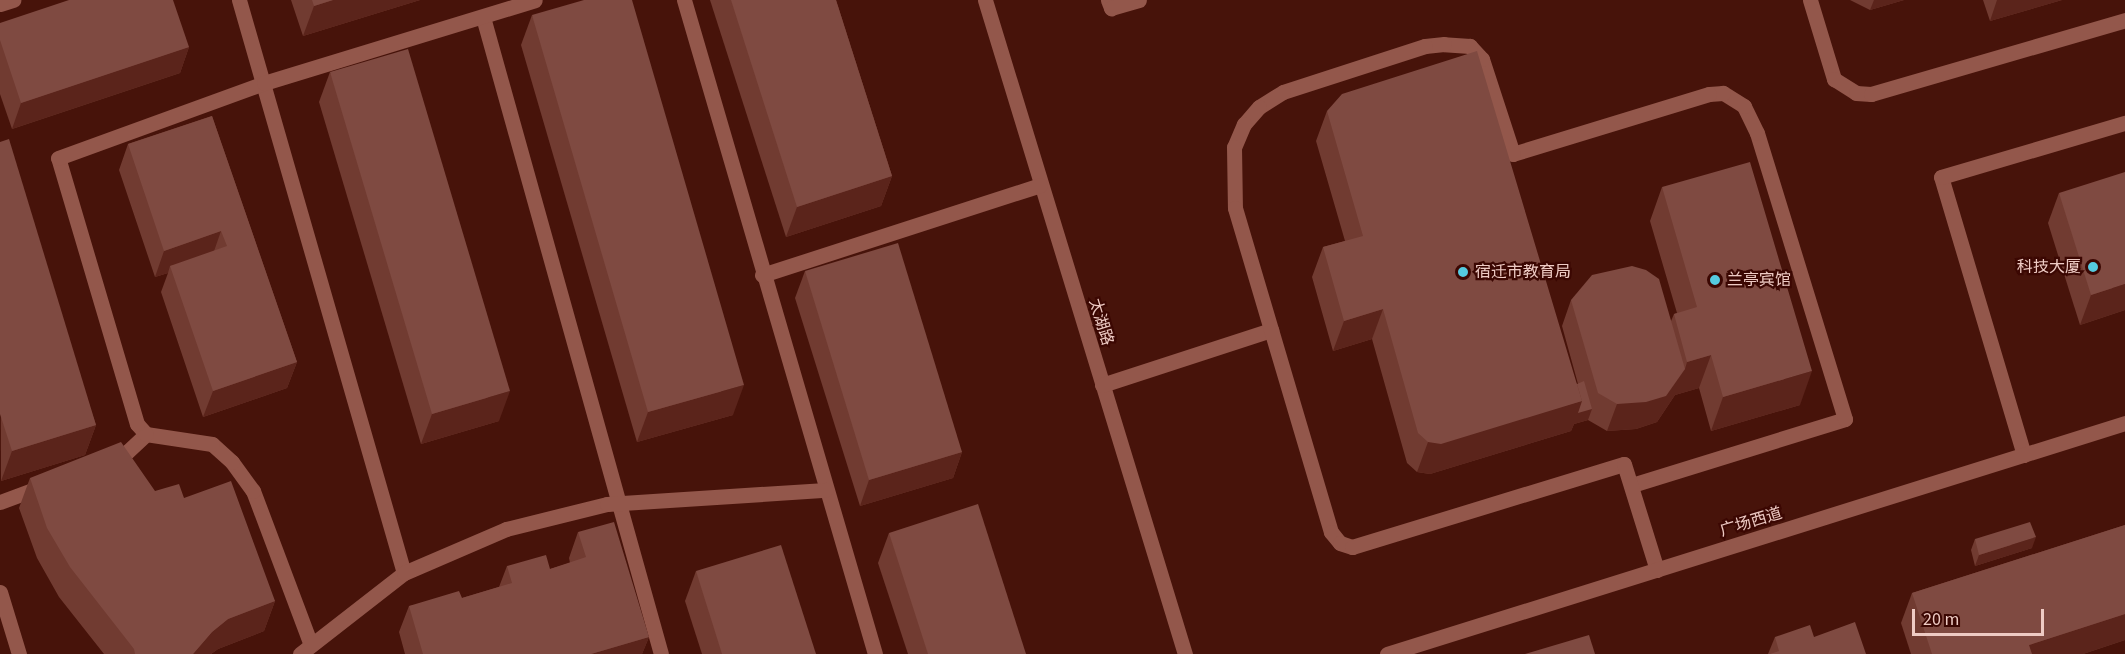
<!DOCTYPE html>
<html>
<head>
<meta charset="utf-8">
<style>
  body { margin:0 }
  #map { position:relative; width:2125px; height:654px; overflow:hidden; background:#47130a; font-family:"Source Sans 3","Noto Sans SC",sans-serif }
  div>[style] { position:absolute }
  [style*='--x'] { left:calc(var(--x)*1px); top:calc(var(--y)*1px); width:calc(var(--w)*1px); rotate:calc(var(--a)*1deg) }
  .minor>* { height:15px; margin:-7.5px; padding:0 7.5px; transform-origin:7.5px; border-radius:7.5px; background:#93574b }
  .wall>* { inset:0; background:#713b31 }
  .shaded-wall>* { inset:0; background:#5b241b }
  .building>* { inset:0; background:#7f4a41 }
  .dots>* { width:16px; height:16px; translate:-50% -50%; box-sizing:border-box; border:3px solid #3b0702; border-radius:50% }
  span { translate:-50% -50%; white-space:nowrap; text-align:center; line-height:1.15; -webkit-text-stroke:4.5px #3b0702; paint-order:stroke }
  .poi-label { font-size:16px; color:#eecbc4 }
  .right { translate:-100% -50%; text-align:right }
  .left { translate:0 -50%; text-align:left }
  .street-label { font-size:16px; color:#eecbc4 }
  .scale { position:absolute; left:1912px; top:609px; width:132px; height:27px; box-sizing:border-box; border:3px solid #eecbc4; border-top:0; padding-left:8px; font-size:18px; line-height:21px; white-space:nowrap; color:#eecbc4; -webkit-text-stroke:4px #3b0702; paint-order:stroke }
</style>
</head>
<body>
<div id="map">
  <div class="minor">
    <div style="--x:239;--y:0;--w:596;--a:73.94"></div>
    <div style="--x:684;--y:0;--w:681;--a:73.72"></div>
    <div style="--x:985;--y:0;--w:684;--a:73"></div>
    <div style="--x:1108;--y:0;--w:9;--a:69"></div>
    <div style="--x:1111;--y:8;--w:29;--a:-16"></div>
    <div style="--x:1810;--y:0;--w:83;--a:73.1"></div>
    <div style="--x:1834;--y:79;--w:26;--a:32"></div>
    <div style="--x:1856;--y:93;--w:15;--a:4"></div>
    <div style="--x:1871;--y:94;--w:265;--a:-16.2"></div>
    <div style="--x:0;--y:4;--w:14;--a:-17"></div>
    <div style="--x:483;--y:17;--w:661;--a:74.39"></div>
    <div style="--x:762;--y:275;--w:292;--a:-17.9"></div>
    <div style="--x:1102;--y:385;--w:178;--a:-18"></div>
    <div style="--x:2024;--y:455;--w:290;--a:-106.6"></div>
    <div style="--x:1941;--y:177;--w:192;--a:-16.4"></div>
    <div style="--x:110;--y:461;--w:19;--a:-28"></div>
    <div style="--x:127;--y:452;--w:26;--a:-43"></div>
    <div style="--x:1632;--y:485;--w:223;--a:-17.2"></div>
    <div style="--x:1845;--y:419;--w:299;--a:-107.1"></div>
    <div style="--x:1757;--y:133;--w:30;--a:-116"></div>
    <div style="--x:1744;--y:106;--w:25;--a:-148"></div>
    <div style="--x:1723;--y:93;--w:14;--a:176"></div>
    <div style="--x:1709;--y:94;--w:205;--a:163"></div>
    <div style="--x:1513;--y:154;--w:100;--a:-108.1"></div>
    <div style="--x:1482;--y:59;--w:18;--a:-133"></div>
    <div style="--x:1470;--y:46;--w:26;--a:-176"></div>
    <div style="--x:1444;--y:44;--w:19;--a:174"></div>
    <div style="--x:1425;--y:46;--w:149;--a:162.1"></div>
    <div style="--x:1283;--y:92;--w:28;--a:148"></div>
    <div style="--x:1259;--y:107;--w:23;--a:131"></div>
    <div style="--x:1244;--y:124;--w:25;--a:113"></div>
    <div style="--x:1234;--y:147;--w:61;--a:89.1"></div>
    <div style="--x:1235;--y:208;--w:338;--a:73.5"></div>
    <div style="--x:1331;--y:532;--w:14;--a:51"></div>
    <div style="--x:1340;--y:543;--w:13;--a:18"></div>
    <div style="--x:1352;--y:547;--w:284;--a:-17"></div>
    <div style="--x:1624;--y:464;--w:111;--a:72.7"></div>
    <div style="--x:0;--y:502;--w:46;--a:-20.4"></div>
    <div style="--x:0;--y:592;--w:65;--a:73"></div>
    <div style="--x:311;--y:645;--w:165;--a:-110.6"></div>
    <div style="--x:253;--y:491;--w:36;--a:-126"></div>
    <div style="--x:232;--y:462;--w:27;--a:-138"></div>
    <div style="--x:212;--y:444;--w:67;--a:-171.4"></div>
    <div style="--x:146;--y:434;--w:13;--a:-132"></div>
    <div style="--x:137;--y:424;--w:277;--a:-106.5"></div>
    <div style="--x:58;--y:158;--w:219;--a:-20"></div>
    <div style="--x:264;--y:83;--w:283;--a:-17"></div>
    <div style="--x:300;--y:654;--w:132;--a:-37.9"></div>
    <div style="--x:404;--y:573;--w:111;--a:-23.3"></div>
    <div style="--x:506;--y:529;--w:104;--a:-13.9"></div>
    <div style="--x:607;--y:504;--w:219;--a:-3.7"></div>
    <div style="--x:1387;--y:654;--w:773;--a:-17.38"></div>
  </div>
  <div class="wall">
    <div style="clip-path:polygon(291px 0,420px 0,303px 36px)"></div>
    <div style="clip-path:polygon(710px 0,836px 0,892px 176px,881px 206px,786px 237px)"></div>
    <div style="clip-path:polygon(1850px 0,1904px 0,1870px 10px)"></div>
    <div style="clip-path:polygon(1983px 0,2062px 0,1990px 21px)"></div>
    <div style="clip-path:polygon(532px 15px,733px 415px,637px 442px,521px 45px)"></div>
    <div style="clip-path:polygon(0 23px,189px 47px,180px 73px,12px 129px,0 94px)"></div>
    <div style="clip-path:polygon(330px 72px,499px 421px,421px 444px,319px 102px)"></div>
    <div style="clip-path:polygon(1327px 111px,1577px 384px,1578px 384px,1562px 326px,1571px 300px,1671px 321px,1674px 314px,1677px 313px,1650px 221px,1662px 187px,1800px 405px,1711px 431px,1699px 388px,1675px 395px,1657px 422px,1636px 429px,1607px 431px,1588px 420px,1574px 424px,1571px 431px,1430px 474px,1417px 472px,1407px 463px,1372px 339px,1333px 351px,1312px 277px,1323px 247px,1345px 241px,1316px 141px)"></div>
    <div style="clip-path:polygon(212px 116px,297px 362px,287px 388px,203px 417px,161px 292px,168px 273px,155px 277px,119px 170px,128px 144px)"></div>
    <div style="clip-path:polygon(0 142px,96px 425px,85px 455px,1px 481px)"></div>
    <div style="clip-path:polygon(2059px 193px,2125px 310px,2080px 325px,2048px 223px)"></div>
    <div style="clip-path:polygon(805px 271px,962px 452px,953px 478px,860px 506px,795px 298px)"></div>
    <div style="clip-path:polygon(30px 478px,155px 491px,184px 498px,275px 601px,264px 631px,218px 649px,211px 654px,104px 654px,59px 597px,37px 558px,19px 508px)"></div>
    <div style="clip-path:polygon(2125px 525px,2125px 640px,2083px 654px,1911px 654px,1901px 623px,1912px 593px)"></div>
    <div style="clip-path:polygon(578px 532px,649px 637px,642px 654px,405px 654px,399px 632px,409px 606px,462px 598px,499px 587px,507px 566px,550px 569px,570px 563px,569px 558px)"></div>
    <div style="clip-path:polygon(889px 533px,1026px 654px,908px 654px,878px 563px)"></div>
    <div style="clip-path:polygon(1975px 539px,2032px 548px,1975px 566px,1971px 550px)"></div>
    <div style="clip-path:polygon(696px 571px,816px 654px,702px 654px,685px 601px)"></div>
    <div style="clip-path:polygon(1775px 637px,1814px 637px,1866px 654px,1768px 654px)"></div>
  </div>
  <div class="shaded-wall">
    <div style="clip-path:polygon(333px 0,420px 0,303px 36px,314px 6px)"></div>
    <div style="clip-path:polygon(1874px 0,1904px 0,1870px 10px)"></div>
    <div style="clip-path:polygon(1997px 0,2062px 0,1990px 21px)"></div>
    <div style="clip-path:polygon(189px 47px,180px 73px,12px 129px,21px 103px)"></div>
    <div style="clip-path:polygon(892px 176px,881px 206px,786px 237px,797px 207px)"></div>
    <div style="clip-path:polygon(221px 231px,212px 257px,170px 266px,168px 273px,155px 277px,164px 251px)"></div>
    <div style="clip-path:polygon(2125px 284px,2125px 310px,2080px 325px,2091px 295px)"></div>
    <div style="clip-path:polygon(1383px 309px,1372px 339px,1333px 351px,1344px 321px)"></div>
    <div style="clip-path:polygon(1711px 355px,1699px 388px,1675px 395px,1657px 422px,1636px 429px,1607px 431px,1617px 404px,1685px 369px,1687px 362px)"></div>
    <div style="clip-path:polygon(297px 362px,287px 388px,203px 417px,213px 391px)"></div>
    <div style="clip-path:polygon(1812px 371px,1800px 405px,1711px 431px,1723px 397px)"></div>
    <div style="clip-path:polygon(744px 385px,733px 415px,637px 442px,648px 412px)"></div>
    <div style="clip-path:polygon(510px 391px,499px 421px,421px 444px,432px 414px)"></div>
    <div style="clip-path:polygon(1582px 401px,1592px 409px,1588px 420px,1574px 424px,1571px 431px,1430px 474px,1417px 472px,1428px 442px)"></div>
    <div style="clip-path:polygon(96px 425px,85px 455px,1px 481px,12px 451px)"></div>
    <div style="clip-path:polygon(962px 452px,953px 478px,860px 506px,869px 480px)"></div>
    <div style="clip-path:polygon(2036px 537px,2032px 548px,1975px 566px,1979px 555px)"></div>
    <div style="clip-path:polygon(275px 601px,264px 631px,218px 649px,211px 654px,193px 654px,212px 632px,228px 619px)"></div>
    <div style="clip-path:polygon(2125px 614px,2125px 640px,2083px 654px,2025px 654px,2029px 645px)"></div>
    <div style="clip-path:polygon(649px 637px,642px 654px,591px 654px)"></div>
  </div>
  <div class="building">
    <div style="clip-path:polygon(69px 0,173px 0,189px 47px,21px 103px,0 40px,0 23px)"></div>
    <div style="clip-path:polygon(312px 0,333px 0,314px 6px)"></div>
    <div style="clip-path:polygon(584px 0,632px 0,744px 385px,648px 412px,532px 15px)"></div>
    <div style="clip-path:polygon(731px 0,836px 0,892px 176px,797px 207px)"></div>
    <div style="clip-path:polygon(408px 49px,510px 391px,432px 414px,330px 72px)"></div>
    <div style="clip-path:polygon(1477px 51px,1582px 401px,1441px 444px,1428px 442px,1418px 433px,1383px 309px,1344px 321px,1323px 247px,1363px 236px,1327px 111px,1342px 94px)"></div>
    <div style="clip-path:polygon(212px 116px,297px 362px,213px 391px,170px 266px,227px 246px,221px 231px,164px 251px,128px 144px)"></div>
    <div style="clip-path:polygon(9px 139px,96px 425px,12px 451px,0 414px,0 142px)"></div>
    <div style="clip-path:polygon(1750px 162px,1812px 371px,1723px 397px,1711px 355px,1687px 362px,1674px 314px,1697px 307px,1662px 187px)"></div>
    <div style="clip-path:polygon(2125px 172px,2125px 284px,2091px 295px,2059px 193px)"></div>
    <div style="clip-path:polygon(898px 243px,962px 452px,869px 480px,805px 271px)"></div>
    <div style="clip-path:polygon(1632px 266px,1646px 270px,1659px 279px,1685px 369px,1666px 396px,1646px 402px,1617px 404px,1598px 393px,1571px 300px,1592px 275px)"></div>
    <div style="clip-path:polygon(1584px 381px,1592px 409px,1578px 413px,1582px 401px,1577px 384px)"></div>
    <div style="clip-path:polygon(121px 442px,155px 491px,179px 484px,184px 498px,231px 481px,275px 601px,228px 619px,212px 632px,193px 654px,135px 654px,134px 649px,70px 567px,47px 528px,30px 478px)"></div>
    <div style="clip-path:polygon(978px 504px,1026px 654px,928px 654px,889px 533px)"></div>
    <div style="clip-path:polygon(614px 522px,649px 637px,591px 654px,423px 654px,409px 606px,459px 591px,462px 598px,512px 583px,507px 566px,546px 555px,550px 569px,586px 557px,578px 532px)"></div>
    <div style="clip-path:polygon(2030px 522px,2036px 537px,1979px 555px,1975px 539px)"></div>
    <div style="clip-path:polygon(2125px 525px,2125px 614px,2029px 645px,2032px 654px,1932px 654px,1912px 593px)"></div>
    <div style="clip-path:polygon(781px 545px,816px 654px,722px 654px,696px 571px)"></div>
    <div style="clip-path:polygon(1855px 622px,1866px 654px,1770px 654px,1779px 651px,1775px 637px,1810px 625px,1814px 637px)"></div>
    <div style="clip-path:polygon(1589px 635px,1595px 654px,1525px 654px)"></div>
  </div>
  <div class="dots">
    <div style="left:2093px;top:267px;background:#55cadf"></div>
    <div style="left:1463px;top:272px;background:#55cadf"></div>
    <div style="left:1715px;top:280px;background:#55cadf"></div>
  </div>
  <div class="poi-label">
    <span class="right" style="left:2081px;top:267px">科技大厦</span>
    <span class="left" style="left:1475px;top:272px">宿迁市教育局</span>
    <span class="left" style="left:1727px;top:280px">兰亭宾馆</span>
  </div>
  <div class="street-label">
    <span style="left:1101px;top:322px;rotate:73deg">太湖路</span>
    <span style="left:1751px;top:522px;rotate:-17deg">广场西道</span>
  </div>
  <div class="scale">20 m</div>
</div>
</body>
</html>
